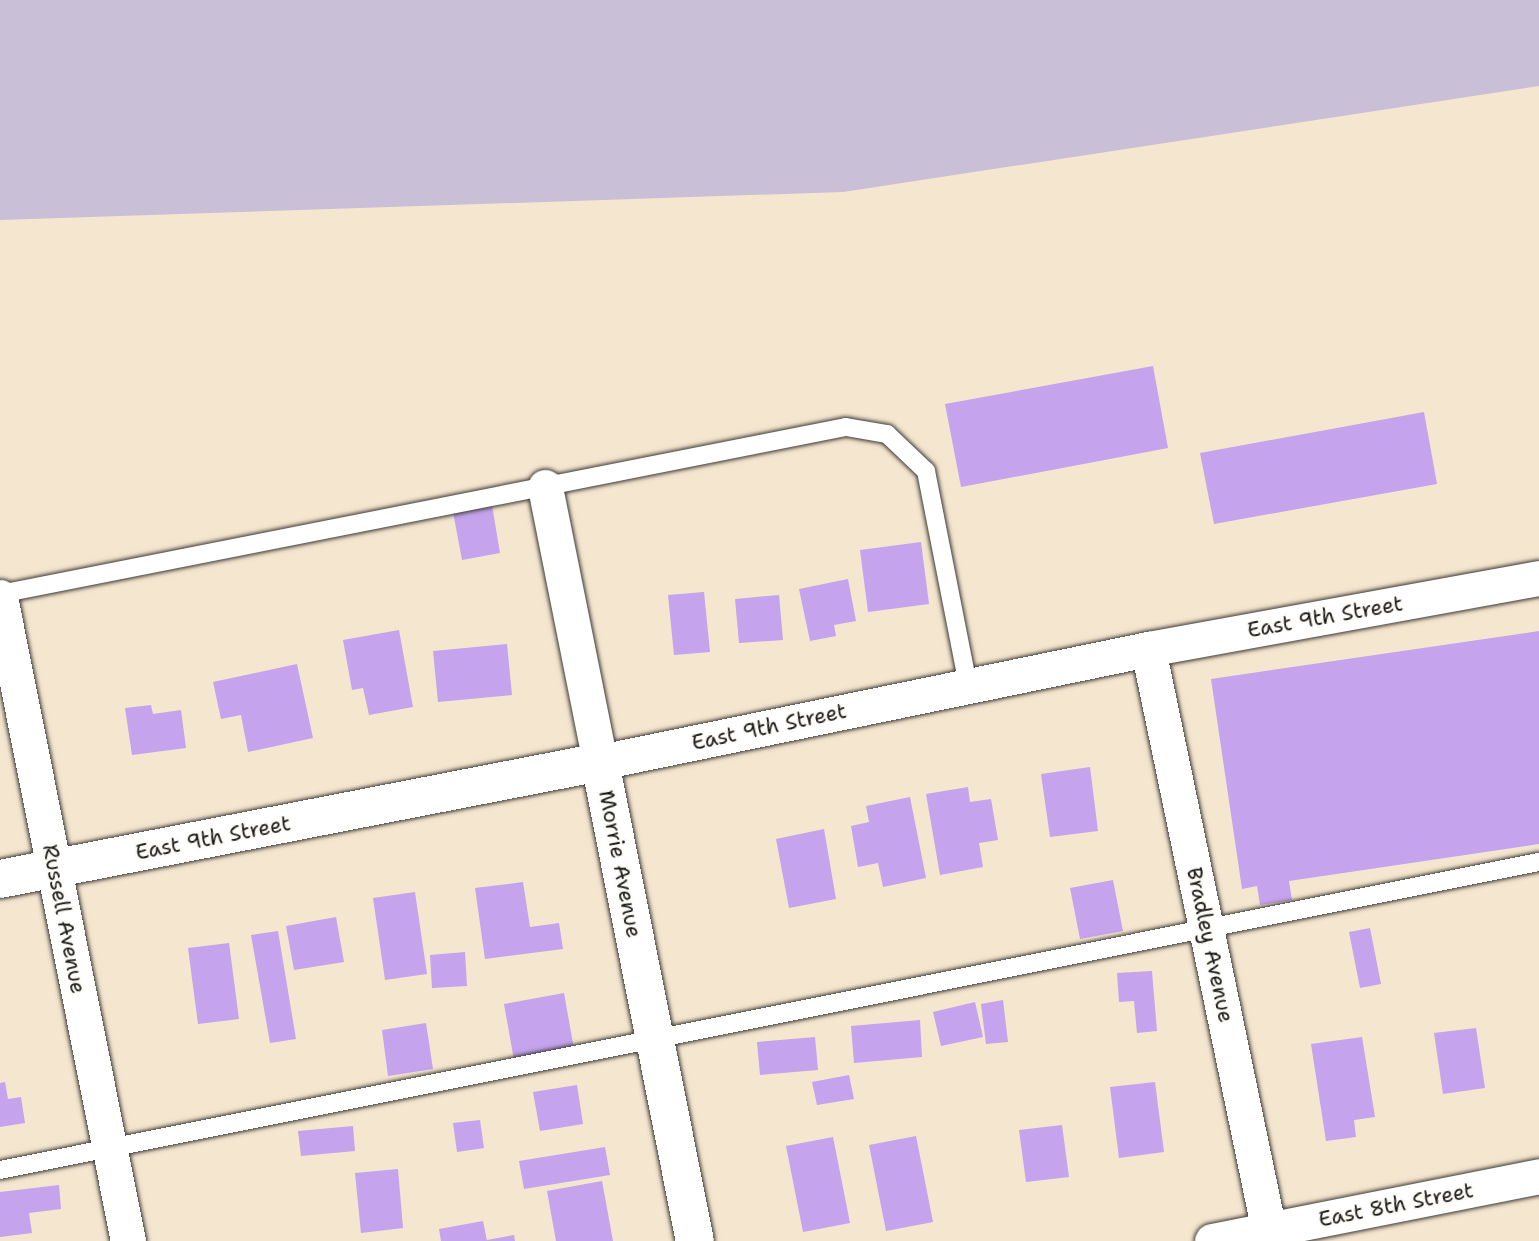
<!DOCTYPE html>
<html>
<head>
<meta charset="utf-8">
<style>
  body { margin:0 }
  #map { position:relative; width:1539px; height:1241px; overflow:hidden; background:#f5e6cf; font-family:"Shantell Sans",sans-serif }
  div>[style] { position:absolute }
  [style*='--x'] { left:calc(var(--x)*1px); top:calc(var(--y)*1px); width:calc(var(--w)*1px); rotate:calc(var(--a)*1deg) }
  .industrial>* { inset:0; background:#c9bfd7 }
  .building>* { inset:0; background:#c5a3ed }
  .roads { filter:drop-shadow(0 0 2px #3d3a37) drop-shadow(0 0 2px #3d3a37) }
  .lane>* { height:18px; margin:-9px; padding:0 9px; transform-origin:9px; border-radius:9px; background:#fff }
  .street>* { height:35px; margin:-17.5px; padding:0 17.5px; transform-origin:17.5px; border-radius:17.5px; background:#fff }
  .secondary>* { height:38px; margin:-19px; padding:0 19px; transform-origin:19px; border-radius:19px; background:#fff }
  span { translate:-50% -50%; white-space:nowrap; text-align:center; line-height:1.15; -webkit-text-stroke:5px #fdfcf7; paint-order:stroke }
  .street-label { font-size:21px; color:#1c1c1c }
</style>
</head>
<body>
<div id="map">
  <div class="industrial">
    <div style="clip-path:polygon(0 0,1539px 0,1539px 86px,843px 192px,0 220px)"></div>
  </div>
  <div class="building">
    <div style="clip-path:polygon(1153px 366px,1168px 448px,961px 487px,945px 404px)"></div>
    <div style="clip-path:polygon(1424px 412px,1437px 484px,1214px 524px,1200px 453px)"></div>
    <div style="clip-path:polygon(492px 505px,500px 553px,462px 560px,453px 512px)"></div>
    <div style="clip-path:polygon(921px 542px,929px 604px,868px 612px,860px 550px)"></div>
    <div style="clip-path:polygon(848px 579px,856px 621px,834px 625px,836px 636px,810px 641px,799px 589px)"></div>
    <div style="clip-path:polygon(704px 592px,710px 652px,674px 655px,668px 595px)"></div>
    <div style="clip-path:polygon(779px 595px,783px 640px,739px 643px,735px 599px)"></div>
    <div style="clip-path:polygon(399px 630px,413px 707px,369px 715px,363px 688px,352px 690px,343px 640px)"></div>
    <div style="clip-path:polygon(1539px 631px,1539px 844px,1289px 881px,1292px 900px,1260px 905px,1257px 886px,1242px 889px,1211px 679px)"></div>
    <div style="clip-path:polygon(507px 644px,512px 695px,438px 702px,433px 651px)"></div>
    <div style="clip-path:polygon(297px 664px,313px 738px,248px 752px,241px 715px,221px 719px,213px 682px)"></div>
    <div style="clip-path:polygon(151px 705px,153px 714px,181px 710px,186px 748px,132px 755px,125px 708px)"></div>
    <div style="clip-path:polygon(1090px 767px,1098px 831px,1050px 837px,1041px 774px)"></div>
    <div style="clip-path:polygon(968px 787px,970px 802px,991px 799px,998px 840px,979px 843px,983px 867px,940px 875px,926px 794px)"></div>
    <div style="clip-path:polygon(910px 797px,926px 878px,883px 887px,878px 863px,858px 867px,851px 826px,869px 822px,866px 806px)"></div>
    <div style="clip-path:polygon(824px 829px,836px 899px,789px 908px,776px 839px)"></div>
    <div style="clip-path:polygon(1113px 880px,1123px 931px,1080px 939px,1070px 888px)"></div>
    <div style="clip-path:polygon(523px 882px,530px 927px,559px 923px,563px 949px,485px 959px,475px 888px)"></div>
    <div style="clip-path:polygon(415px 892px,427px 974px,385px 980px,373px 898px)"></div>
    <div style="clip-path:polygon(336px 917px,344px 962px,294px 970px,286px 926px)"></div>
    <div style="clip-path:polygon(1370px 928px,1381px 984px,1360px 988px,1349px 932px)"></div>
    <div style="clip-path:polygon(278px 931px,296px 1039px,270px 1043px,251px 935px)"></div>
    <div style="clip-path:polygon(229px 943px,239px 1019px,198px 1024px,188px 948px)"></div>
    <div style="clip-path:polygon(465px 952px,467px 986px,432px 988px,430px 955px)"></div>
    <div style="clip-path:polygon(1152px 971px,1157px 1031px,1137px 1033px,1134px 1001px,1119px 1002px,1117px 973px)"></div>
    <div style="clip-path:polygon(564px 993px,574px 1049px,514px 1060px,504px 1004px)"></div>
    <div style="clip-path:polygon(1003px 1000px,1008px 1042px,986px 1044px,981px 1004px)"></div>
    <div style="clip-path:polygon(975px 1002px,983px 1037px,941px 1046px,933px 1012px)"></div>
    <div style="clip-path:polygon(920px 1020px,922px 1057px,854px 1063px,851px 1026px)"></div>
    <div style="clip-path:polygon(426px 1023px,433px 1069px,388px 1076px,382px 1030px)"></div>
    <div style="clip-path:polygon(1476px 1028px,1485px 1088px,1443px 1094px,1434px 1033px)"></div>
    <div style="clip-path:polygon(815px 1037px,818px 1070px,760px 1075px,757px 1042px)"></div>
    <div style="clip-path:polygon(1362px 1037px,1375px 1117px,1354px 1120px,1356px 1137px,1326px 1141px,1311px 1044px)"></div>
    <div style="clip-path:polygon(849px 1075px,854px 1099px,817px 1105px,812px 1082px)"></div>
    <div style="clip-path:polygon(5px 1082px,8px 1099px,21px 1097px,25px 1123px,0 1127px,0 1083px)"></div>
    <div style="clip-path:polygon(1155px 1082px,1164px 1152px,1119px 1158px,1110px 1087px)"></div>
    <div style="clip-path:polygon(577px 1085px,583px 1124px,540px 1131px,533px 1092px)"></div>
    <div style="clip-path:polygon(480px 1120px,484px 1148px,457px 1152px,453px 1123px)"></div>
    <div style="clip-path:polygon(1062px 1125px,1069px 1177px,1026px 1182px,1019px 1130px)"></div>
    <div style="clip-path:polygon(353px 1126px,355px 1151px,301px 1156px,298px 1131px)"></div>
    <div style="clip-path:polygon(916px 1136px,933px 1222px,886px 1231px,869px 1145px)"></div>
    <div style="clip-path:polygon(833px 1137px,850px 1223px,803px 1232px,786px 1146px)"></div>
    <div style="clip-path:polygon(605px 1147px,610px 1175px,524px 1189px,519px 1161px)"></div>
    <div style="clip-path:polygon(398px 1169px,403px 1228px,361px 1233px,355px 1173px)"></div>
    <div style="clip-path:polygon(602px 1181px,613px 1241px,556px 1241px,547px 1191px)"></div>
    <div style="clip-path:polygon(59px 1185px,61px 1209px,29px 1213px,32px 1233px,0 1237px,0 1192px)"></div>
    <div style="clip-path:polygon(483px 1221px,487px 1241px,441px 1241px,439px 1229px)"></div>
    <div style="clip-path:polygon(514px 1235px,515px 1241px,487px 1241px,487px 1240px)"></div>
  </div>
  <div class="roads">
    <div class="lane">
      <div style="--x:0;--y:594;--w:862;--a:-11.17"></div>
      <div style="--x:846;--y:427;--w:42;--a:9.7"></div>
      <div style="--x:887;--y:434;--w:54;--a:43.5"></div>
      <div style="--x:926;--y:471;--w:219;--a:78.9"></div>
      <div style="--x:0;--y:1170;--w:1570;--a:-11.32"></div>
    </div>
    <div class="street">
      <div style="--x:545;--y:487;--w:280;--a:78.7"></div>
      <div style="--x:600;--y:762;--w:560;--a:-11.65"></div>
      <div style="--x:1148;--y:649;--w:397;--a:-10.3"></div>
      <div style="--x:0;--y:597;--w:657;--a:78.76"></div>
      <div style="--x:1148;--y:649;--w:605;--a:78.26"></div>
      <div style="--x:1212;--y:1241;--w:333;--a:-11.2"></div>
    </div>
    <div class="secondary">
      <div style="--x:0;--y:879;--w:611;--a:-11.03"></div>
      <div style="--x:600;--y:762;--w:488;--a:78.8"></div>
    </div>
  </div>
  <div class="street-label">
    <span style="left:1325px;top:617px;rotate:-10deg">East 9th Street</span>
    <span style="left:769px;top:727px;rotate:-12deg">East 9th Street</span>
    <span style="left:213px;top:838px;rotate:-11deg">East 9th Street</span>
    <span style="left:620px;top:864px;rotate:79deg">Morrie Avenue</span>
    <span style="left:64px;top:919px;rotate:79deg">Russell Avenue</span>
    <span style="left:1210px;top:945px;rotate:78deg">Bradley Avenue</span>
    <span style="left:1396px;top:1205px;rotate:-11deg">East 8th Street</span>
  </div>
</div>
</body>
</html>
